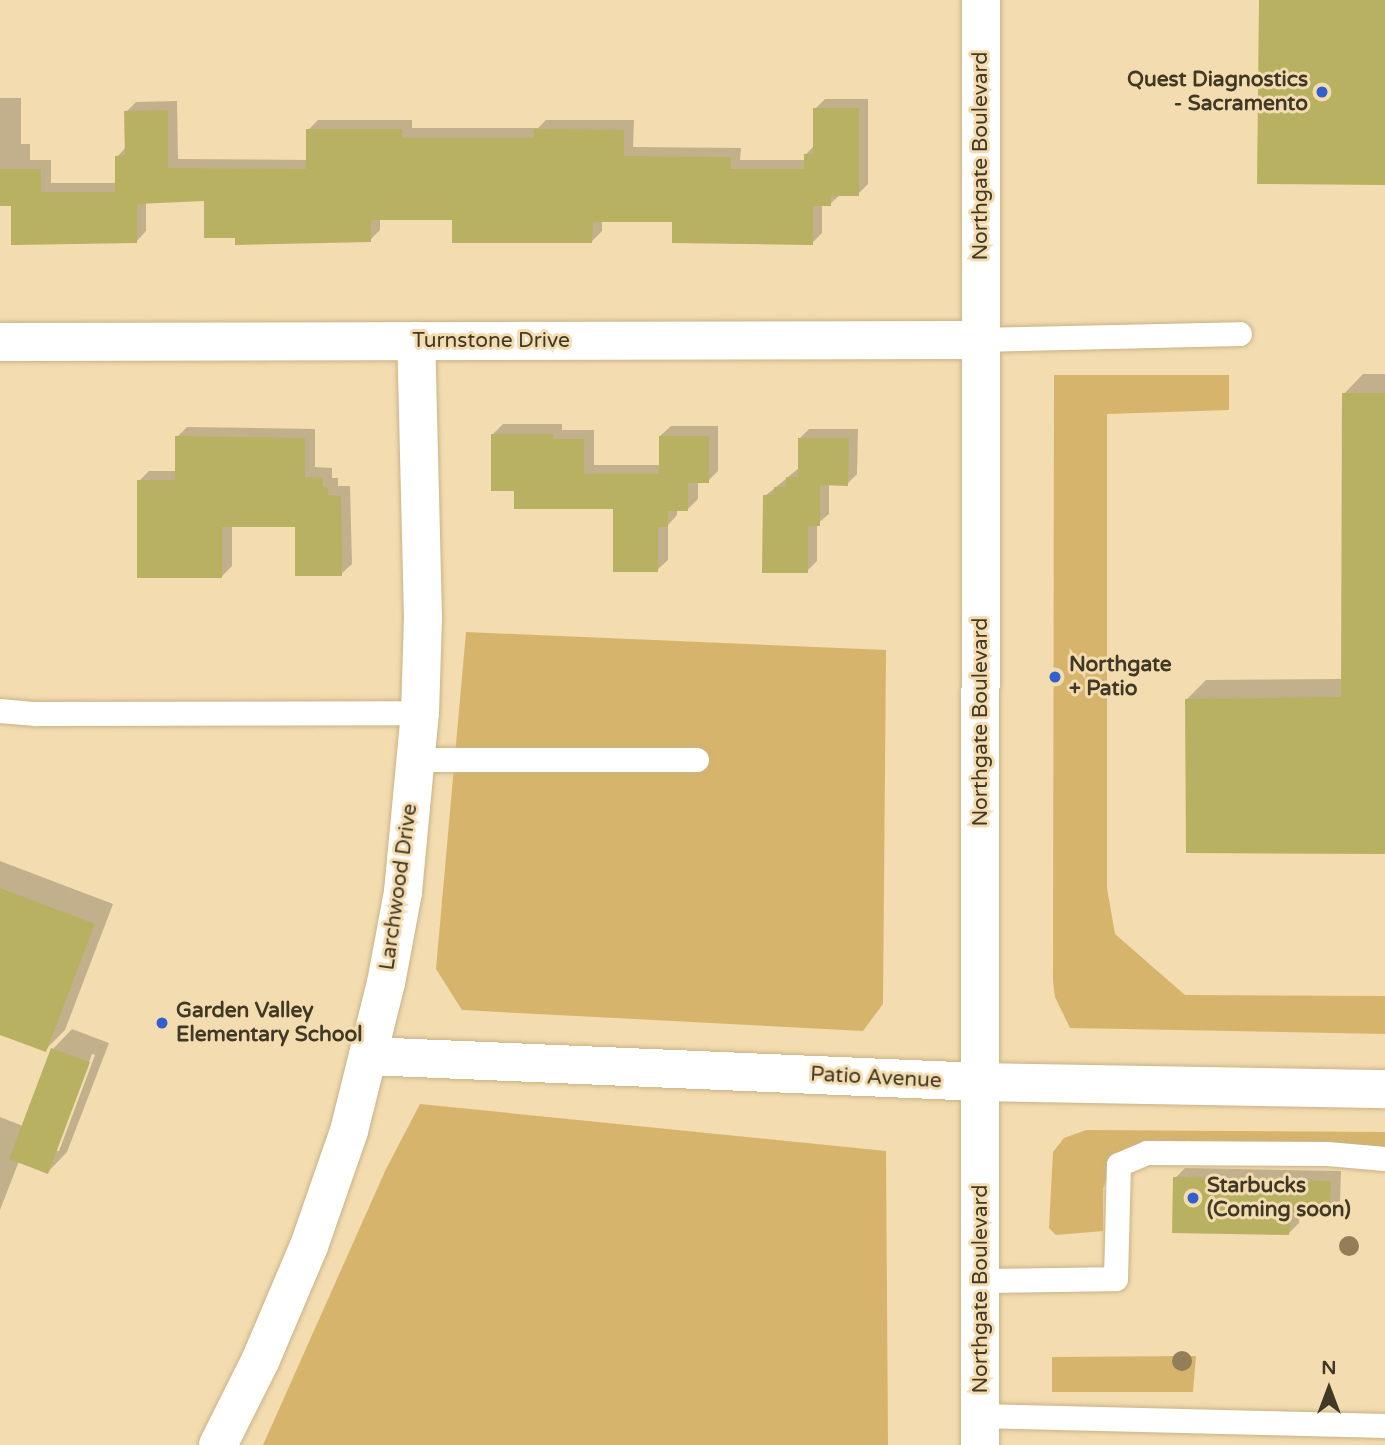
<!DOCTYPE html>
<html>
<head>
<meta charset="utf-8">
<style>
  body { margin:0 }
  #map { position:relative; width:1385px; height:1445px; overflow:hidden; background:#f3dcaf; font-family:"Varela Round",sans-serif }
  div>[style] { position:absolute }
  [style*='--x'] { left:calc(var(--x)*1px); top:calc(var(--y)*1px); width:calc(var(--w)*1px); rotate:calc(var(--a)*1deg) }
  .green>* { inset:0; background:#d7b46b }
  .shadow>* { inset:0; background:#0003 }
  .building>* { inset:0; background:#b8b161 }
  .roads { filter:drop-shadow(0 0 2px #c9b387) drop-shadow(0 0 2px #c9b387) }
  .service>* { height:24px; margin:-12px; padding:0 12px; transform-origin:12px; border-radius:12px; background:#fff }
  .minor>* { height:38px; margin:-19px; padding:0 19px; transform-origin:19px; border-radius:19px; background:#fff }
  .secondary>* { height:38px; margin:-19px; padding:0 19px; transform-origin:19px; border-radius:19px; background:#fff }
  .trees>* { width:20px; height:20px; margin:-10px; border-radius:50%; background:#927f59 }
  .dots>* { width:19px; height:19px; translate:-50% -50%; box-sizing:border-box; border:4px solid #f3dcaf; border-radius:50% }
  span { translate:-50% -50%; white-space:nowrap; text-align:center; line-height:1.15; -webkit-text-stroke:6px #f3dcaf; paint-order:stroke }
  .poi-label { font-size:21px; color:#413826; font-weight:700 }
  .right { translate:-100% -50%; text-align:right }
  .left { translate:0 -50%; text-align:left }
  .street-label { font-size:21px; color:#413826 }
  .north { position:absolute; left:1294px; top:1354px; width:70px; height:70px; -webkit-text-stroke:5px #f3dcaf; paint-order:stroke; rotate:0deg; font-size:19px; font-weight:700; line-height:28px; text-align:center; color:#413826 }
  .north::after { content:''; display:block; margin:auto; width:24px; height:32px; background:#413826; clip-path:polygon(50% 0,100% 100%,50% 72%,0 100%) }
</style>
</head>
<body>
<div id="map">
  <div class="green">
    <div style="clip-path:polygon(1229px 375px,1229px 410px,1107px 414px,1107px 888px,1115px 934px,1185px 995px,1385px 996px,1385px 1034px,1070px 1028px,1055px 997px,1053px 981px,1054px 375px)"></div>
    <div style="clip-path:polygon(466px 632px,886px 650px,883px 1004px,863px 1031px,462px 1010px,436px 969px)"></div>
    <div style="clip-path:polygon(420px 1104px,886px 1151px,888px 1445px,263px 1445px,386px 1169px)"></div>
    <div style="clip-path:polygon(1086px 1130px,1385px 1132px,1385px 1148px,1141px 1143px,1125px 1149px,1111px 1167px,1103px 1189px,1103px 1231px,1056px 1235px,1049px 1228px,1053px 1152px,1064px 1138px)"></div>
    <div style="clip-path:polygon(1196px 1356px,1193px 1392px,1052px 1392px,1052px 1357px)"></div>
  </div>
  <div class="shadow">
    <div style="clip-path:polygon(0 98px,21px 98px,21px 144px,30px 144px,30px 160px,51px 160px,51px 183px,117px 183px,117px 157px,126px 147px,126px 112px,136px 102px,177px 101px,178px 159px,308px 160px,308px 130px,318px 120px,412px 120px,412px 128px,538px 128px,546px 120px,634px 120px,633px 147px,741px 148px,740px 160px,806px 160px,806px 154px,815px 145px,815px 109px,825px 99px,868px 99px,868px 184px,858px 194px,841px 194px,830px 204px,822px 204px,822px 233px,812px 243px,674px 221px,602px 221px,602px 231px,592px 241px,454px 218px,380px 218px,380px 230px,370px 240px,237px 237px,206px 199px,146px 202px,146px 231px,136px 242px,13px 204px,0 204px)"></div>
    <div style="clip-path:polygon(1363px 374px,1385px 374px,1385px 852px,1187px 699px,1206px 680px,1343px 679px,1344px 394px)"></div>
    <div style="clip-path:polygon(503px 424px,562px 424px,562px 430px,594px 430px,594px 465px,660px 465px,660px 436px,671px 426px,718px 426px,718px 471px,708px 481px,698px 481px,698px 499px,688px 509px,677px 509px,677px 515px,668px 525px,668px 560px,657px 570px,614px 507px,516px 489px,493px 434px)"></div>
    <div style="clip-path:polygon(187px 427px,315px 429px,315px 467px,332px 468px,332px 478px,338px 478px,338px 486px,350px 486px,352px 564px,341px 574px,297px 526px,232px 526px,232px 566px,222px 576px,139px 481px,149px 471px,177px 471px,177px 437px)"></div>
    <div style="clip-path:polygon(809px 429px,858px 429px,857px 474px,847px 484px,829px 484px,829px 514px,817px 524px,817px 561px,807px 571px,765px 496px,799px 468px,799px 439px)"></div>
    <div style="clip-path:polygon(0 861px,113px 904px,65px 1030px,45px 1050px,0 1033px)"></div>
    <div style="clip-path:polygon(evenodd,72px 1029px,109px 1043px,67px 1152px,48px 1172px,19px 1161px,0 1210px,0 1117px,23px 1126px,53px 1049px,72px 1029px,92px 1054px,95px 1055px,59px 1151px,55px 1151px,92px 1054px)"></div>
    <div style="clip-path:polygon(1185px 1168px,1341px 1171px,1340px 1202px,1330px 1213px,1300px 1211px,1299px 1223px,1289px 1233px,1175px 1178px)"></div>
  </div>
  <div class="building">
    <div style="clip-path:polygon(1259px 0,1385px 0,1385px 185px,1257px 184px)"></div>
    <div style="clip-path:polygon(813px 108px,859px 108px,859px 196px,831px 196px,831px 206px,813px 206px,813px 245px,672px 243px,672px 222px,593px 222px,592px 243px,452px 243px,452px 220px,371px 220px,371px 242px,235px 245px,235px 238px,204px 238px,204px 201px,137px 204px,137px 243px,11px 245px,11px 206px,0 206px,0 169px,41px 169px,41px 192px,115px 192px,115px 156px,125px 155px,124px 111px,168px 110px,168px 168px,306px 169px,306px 129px,402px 129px,402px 138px,534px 138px,534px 129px,624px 130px,624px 156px,731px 157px,731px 169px,804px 169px,804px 154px,813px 154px)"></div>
    <div style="clip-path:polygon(1342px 393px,1385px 393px,1385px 854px,1186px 853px,1185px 699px,1341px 697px)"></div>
    <div style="clip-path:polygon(491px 434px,553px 434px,553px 439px,584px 439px,584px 474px,659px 474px,659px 436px,709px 436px,709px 483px,688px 483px,688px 511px,668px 511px,668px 527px,658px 527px,658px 572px,613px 572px,613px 509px,514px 509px,514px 491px,491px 491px)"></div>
    <div style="clip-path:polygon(175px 436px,305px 438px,305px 477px,323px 478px,323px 487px,328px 488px,328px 495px,341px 496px,342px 576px,295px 576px,295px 527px,222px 527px,222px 578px,137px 578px,137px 480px,175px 480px)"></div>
    <div style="clip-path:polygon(798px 438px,849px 438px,848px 486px,820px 485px,820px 526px,808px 526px,808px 573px,762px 573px,763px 495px,774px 495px,774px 487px,786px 487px,786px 477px,798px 477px)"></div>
    <div style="clip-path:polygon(0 888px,95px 924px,46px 1052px,0 1035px)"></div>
    <div style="clip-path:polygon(51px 1048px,90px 1062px,48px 1174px,9px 1159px)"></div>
    <div style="clip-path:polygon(1173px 1177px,1331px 1181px,1330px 1214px,1291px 1212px,1289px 1235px,1172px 1233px)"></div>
  </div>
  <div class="roads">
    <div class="service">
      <div style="--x:981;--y:340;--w:259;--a:-1.3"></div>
      <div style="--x:0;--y:711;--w:36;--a:5"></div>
      <div style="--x:36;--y:714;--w:384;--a:-0.1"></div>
      <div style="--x:416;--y:760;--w:281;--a:0"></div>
      <div style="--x:981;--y:1281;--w:135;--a:-0.8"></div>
      <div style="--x:1116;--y:1279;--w:114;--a:-88.5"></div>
      <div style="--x:1119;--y:1165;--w:30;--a:-23"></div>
      <div style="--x:1147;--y:1153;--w:181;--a:0.3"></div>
      <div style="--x:1328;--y:1154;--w:57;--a:5"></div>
      <div style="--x:980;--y:1416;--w:405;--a:1.4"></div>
    </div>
    <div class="minor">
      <div style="--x:0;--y:342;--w:981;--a:-0.12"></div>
      <div style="--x:368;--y:1056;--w:614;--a:2.43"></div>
      <div style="--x:981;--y:1082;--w:404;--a:1"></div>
      <div style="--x:218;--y:1445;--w:96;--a:-63.4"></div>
      <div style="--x:261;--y:1359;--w:123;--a:-67"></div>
      <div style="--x:309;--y:1246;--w:122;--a:-70.8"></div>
      <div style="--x:349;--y:1131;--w:153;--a:-76"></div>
      <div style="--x:386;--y:983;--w:93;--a:-79.4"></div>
      <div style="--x:403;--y:892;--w:180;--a:-84.6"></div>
      <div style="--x:420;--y:713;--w:95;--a:-88.2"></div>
      <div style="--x:423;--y:618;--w:277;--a:-91.4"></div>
    </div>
    <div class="secondary">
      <div style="--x:980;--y:1445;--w:1445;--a:-89.96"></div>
    </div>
  </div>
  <div class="trees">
    <div style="left:1349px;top:1246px"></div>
    <div style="left:1182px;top:1361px"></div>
  </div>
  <div class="dots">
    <div style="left:1322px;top:92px;background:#325fce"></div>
    <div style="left:1055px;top:677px;background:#325fce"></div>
    <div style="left:162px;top:1023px;background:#325fce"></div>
    <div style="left:1193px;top:1198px;background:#325fce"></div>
  </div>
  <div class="poi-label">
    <span class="right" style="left:1308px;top:92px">Quest Diagnostics<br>- Sacramento</span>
    <span class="left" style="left:1069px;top:677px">Northgate<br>+ Patio</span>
    <span class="left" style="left:176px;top:1023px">Garden Valley<br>Elementary School</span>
    <span class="left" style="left:1207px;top:1198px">Starbucks<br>(Coming soon)</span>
  </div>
  <div class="street-label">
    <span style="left:981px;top:156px;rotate:-90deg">Northgate Boulevard</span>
    <span style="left:491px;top:341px">Turnstone Drive</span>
    <span style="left:981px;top:722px;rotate:-90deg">Northgate Boulevard</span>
    <span style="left:399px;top:887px;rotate:-82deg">Larchwood Drive</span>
    <span style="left:876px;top:1078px;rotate:3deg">Patio Avenue</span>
    <span style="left:981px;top:1289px;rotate:-90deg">Northgate Boulevard</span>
  </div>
  <div class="north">N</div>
</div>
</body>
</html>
